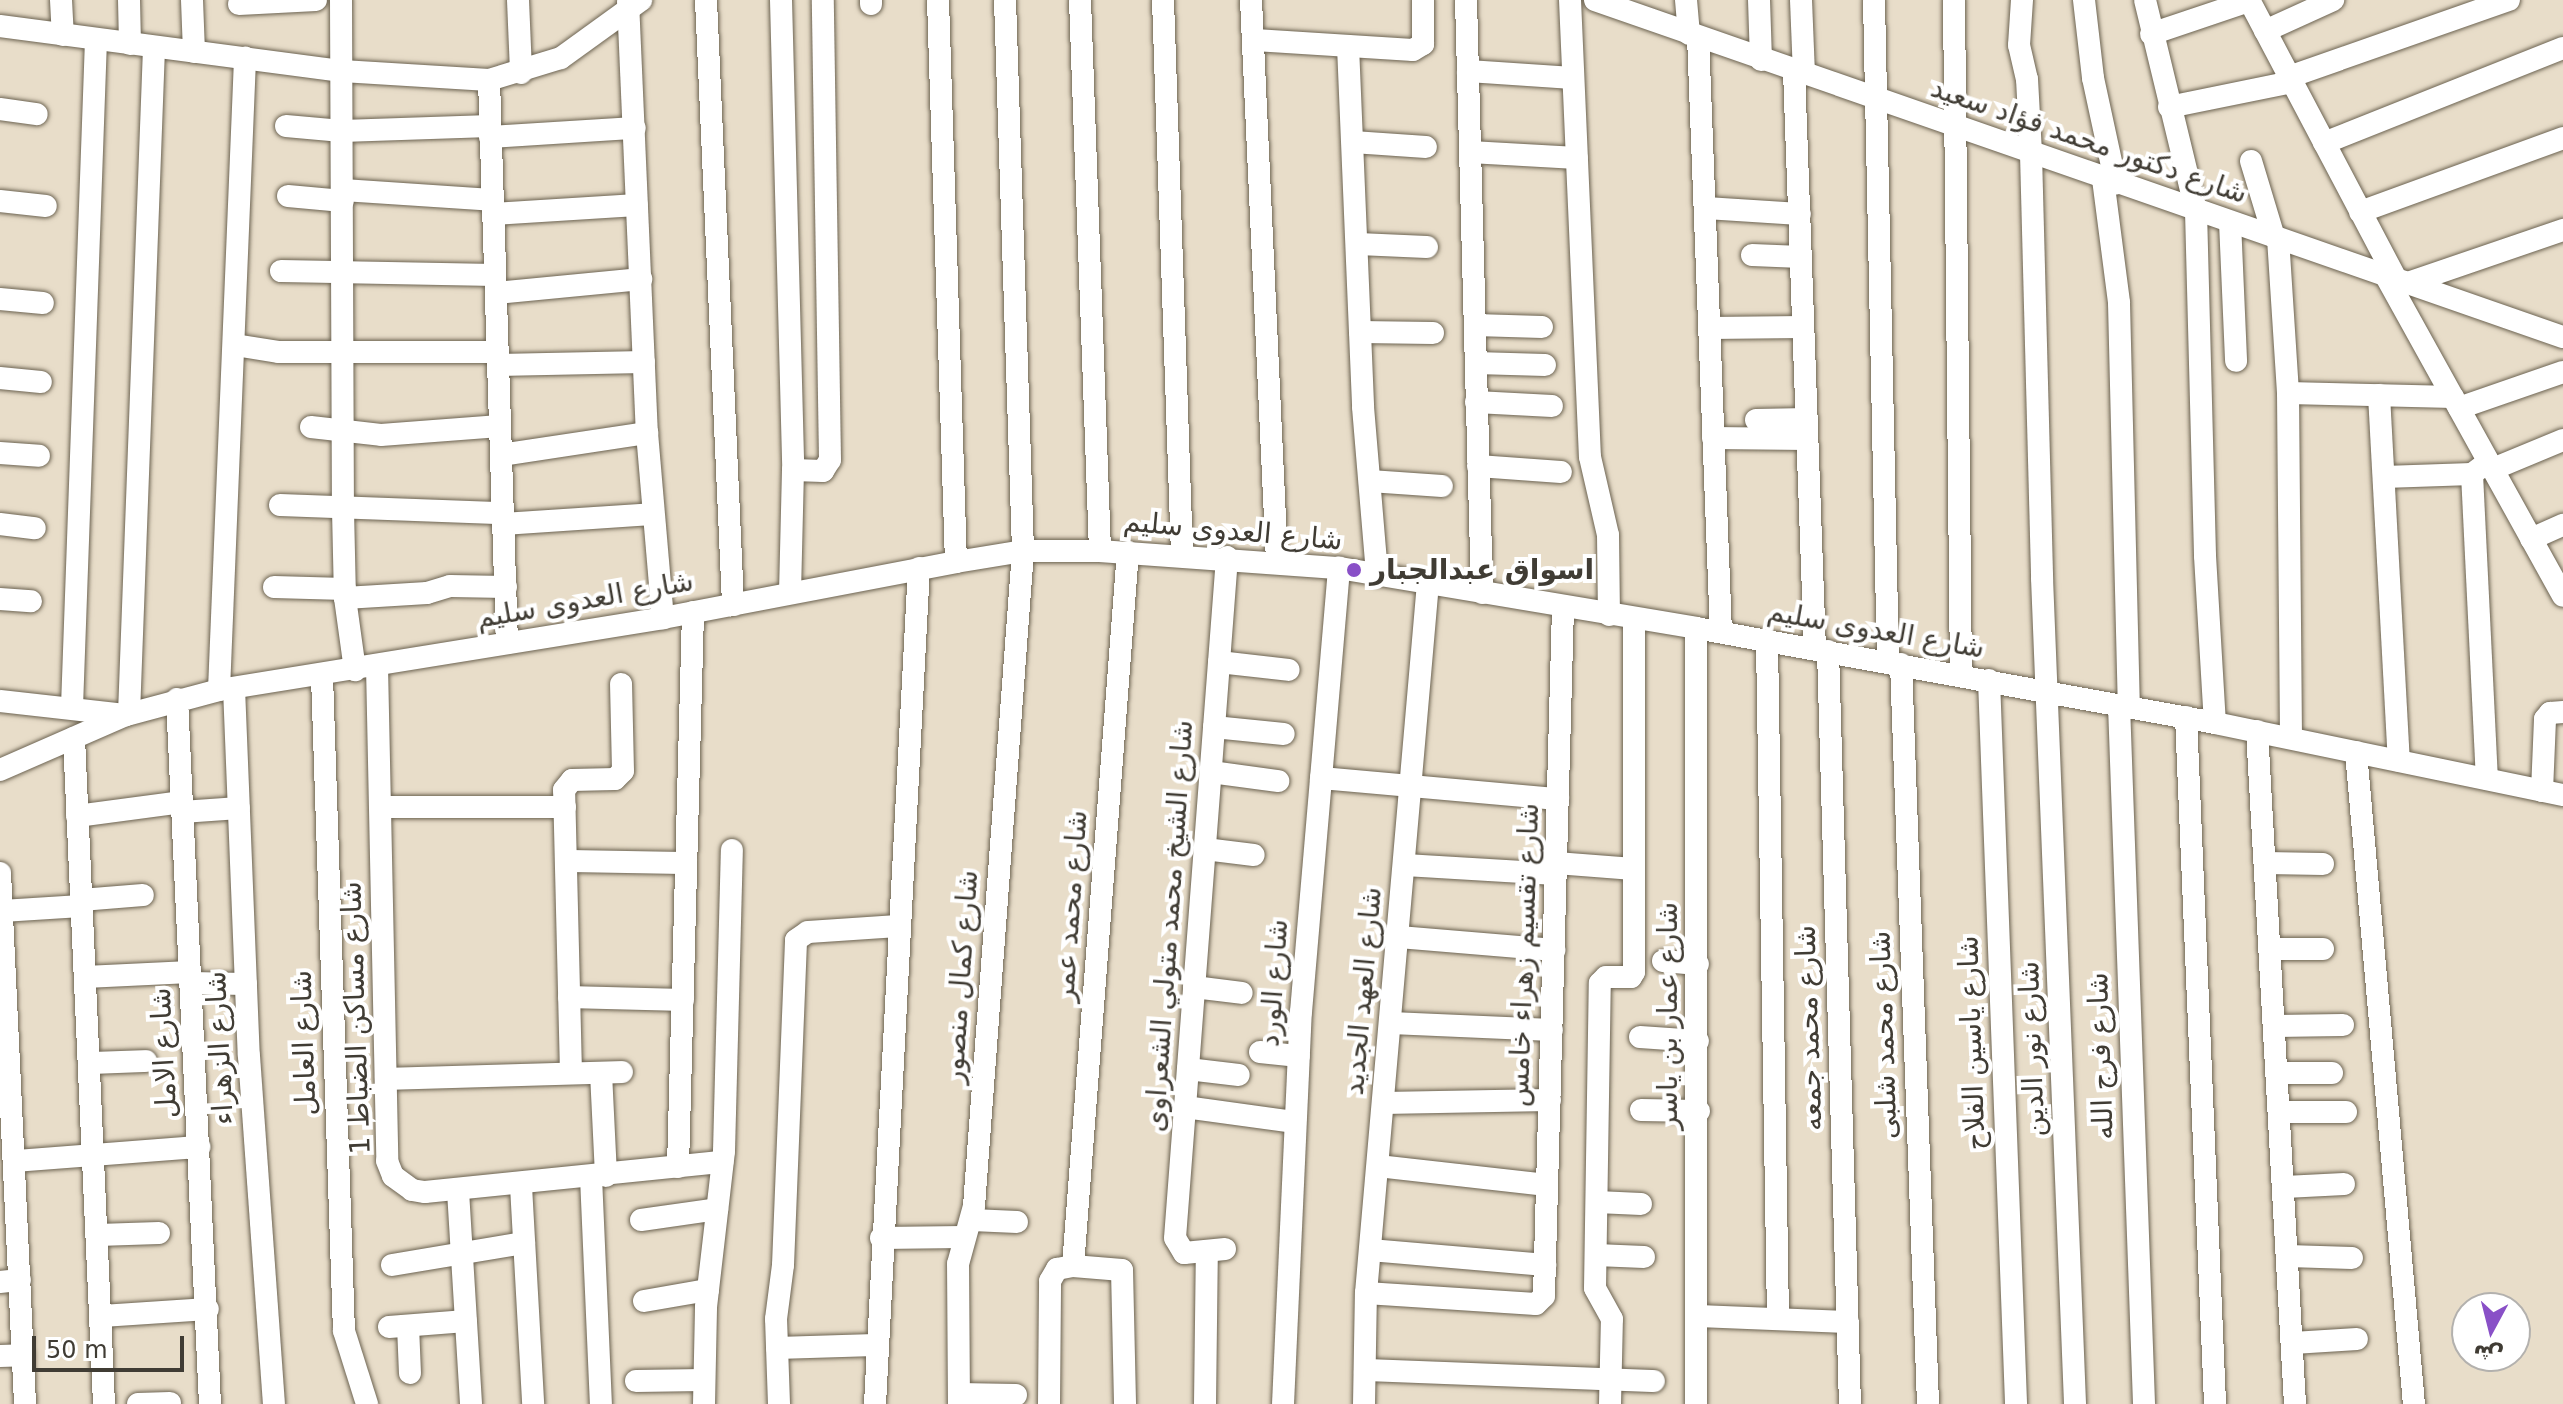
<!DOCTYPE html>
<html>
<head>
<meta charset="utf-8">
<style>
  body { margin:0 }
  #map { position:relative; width:2563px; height:1404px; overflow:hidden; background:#e8ddc9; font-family:"DejaVu Sans",Cairo,sans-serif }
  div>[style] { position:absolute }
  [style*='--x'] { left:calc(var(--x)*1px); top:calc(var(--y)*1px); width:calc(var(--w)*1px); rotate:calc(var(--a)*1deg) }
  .roads { filter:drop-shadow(0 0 2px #6c6351) drop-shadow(0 0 2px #6c6351) }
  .street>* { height:22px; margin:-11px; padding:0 11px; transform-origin:11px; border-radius:11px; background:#fff }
  .dots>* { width:22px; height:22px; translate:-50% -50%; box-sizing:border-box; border:4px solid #fff; border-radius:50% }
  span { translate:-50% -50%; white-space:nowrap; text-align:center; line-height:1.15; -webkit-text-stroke:8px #fff; paint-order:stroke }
  .street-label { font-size:28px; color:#403c34 }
  .poi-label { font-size:28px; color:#403c34; font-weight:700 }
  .left { translate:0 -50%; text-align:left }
  .north { position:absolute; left:2451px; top:1292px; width:80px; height:80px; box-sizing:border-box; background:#fff; border:2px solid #b3b1ae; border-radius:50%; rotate:187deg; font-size:22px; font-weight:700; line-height:32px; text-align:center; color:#403c34 }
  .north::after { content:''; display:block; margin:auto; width:28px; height:36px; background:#8950c7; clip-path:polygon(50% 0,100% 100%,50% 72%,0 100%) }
  .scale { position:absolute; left:32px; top:1336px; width:152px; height:36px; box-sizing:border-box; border:4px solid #403c34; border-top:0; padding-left:10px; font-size:24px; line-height:28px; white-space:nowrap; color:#403c34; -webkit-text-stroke:6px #fff; paint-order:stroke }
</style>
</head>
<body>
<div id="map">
  <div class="roads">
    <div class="street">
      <div style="--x:61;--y:0;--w:35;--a:87"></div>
      <div style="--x:129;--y:0;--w:44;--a:88.7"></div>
      <div style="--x:192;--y:0;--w:52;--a:87.8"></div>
      <div style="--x:341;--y:0;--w:510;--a:89.78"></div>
      <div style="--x:343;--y:510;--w:88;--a:88.7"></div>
      <div style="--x:345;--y:598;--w:73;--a:82.1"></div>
      <div style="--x:518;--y:0;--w:73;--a:87.6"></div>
      <div style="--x:706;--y:0;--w:606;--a:87.44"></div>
      <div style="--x:781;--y:0;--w:470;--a:88.5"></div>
      <div style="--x:793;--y:470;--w:123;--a:91.4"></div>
      <div style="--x:871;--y:0;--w:4;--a:90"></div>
      <div style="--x:938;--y:0;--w:562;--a:88.17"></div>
      <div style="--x:1080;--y:0;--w:551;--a:87.92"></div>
      <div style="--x:1163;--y:0;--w:555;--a:88.04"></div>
      <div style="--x:1251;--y:0;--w:563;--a:87.35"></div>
      <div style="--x:1466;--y:0;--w:593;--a:88.45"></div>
      <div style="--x:1570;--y:0;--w:457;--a:87.5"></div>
      <div style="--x:1590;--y:457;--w:80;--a:77"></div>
      <div style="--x:1608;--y:535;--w:80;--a:89.3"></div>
      <div style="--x:1595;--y:0;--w:1025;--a:19.2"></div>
      <div style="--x:1686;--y:0;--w:34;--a:85"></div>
      <div style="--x:1759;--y:0;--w:60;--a:88.1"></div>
      <div style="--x:1801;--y:0;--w:74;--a:87.7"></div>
      <div style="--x:1874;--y:0;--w:662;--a:88.79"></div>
      <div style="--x:1954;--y:0;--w:675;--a:89.41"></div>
      <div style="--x:2022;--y:0;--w:45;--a:93.8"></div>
      <div style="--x:2019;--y:45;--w:35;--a:77"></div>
      <div style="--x:2027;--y:79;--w:75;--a:86.9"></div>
      <div style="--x:2031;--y:154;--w:424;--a:88.5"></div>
      <div style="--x:2042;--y:578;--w:827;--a:87.71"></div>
      <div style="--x:2084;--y:0;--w:79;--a:83.4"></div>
      <div style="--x:2093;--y:78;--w:108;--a:77.8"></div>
      <div style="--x:2145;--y:0;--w:217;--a:76.4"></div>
      <div style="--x:2196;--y:211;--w:345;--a:88.5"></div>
      <div style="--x:2205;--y:556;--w:167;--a:86.6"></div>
      <div style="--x:2249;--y:0;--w:313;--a:62.2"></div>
      <div style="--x:628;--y:1;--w:432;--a:87.5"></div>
      <div style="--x:647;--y:433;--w:186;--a:85.1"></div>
      <div style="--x:239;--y:4;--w:77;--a:-3"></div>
      <div style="--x:0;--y:26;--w:345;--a:7.5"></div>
      <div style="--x:342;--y:71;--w:147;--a:3.5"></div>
      <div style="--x:489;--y:80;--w:75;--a:-17"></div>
      <div style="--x:561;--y:58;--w:99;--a:-35.9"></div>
      <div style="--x:2265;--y:31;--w:75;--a:-24.5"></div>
      <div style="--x:2151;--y:34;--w:103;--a:-18.6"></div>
      <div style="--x:1698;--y:37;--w:595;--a:87.79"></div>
      <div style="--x:1255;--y:40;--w:158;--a:3.6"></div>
      <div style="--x:1413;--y:50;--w:12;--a:-31"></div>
      <div style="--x:1423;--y:44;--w:44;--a:-90"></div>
      <div style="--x:1348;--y:46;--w:361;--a:87.6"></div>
      <div style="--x:1363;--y:407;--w:169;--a:85.2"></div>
      <div style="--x:1468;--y:71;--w:105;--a:3.8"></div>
      <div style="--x:1794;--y:71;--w:578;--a:87.92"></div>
      <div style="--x:2289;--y:77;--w:233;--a:-19.3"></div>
      <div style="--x:489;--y:80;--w:563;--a:88.17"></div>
      <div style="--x:2169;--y:107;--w:126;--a:-11.5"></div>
      <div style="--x:0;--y:109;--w:37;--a:8"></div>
      <div style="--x:286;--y:126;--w:56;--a:5.1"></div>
      <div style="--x:342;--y:131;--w:148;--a:-1.9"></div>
      <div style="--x:490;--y:137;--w:145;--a:-3.6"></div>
      <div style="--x:1353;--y:142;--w:73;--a:3.9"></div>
      <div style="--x:2324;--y:143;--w:257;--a:-21.7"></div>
      <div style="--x:1470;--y:152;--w:107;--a:3.2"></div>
      <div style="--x:2251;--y:161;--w:79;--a:73.2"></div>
      <div style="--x:2103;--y:179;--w:125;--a:82.6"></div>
      <div style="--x:2119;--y:303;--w:404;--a:88.6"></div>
      <div style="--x:343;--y:190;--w:149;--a:3.8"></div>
      <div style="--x:288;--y:196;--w:55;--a:5.2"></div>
      <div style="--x:0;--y:201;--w:46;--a:6.2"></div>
      <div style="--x:1706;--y:208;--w:94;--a:3.7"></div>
      <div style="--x:2360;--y:212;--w:216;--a:-20"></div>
      <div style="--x:493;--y:214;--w:144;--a:-3.6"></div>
      <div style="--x:2230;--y:222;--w:139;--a:87.5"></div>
      <div style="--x:2278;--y:238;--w:155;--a:86.3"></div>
      <div style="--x:2288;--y:393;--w:345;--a:89.5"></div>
      <div style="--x:1358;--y:244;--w:69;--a:2.5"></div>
      <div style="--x:1752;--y:255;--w:49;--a:2.3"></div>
      <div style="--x:281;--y:271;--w:214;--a:1.1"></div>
      <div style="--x:2384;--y:273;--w:369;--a:61"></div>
      <div style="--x:2411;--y:282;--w:161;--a:-18.9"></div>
      <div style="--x:496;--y:293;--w:146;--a:-5.5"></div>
      <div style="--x:0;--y:299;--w:43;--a:5.3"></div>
      <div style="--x:1475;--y:325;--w:67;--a:1.7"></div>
      <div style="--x:1710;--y:328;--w:93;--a:-0.6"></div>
      <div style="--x:1360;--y:332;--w:73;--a:0.8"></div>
      <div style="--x:235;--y:345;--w:45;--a:9"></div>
      <div style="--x:279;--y:352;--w:219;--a:0"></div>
      <div style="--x:1476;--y:363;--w:69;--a:1.7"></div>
      <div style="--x:498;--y:365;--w:146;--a:-1.2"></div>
      <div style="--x:0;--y:378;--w:41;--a:5.6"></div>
      <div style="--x:2288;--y:393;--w:165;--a:1.4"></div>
      <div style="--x:2379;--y:395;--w:366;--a:86.9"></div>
      <div style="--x:1476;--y:402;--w:76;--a:3"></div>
      <div style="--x:2459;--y:408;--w:110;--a:-19.1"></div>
      <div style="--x:1756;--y:420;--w:51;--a:-1.1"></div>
      <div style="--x:311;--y:427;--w:70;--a:6.5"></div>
      <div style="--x:381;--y:435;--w:119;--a:-4.3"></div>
      <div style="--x:1713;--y:438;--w:94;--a:0.6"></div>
      <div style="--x:0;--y:453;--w:39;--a:4"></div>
      <div style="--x:501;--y:455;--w:148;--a:-8.6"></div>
      <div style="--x:1478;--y:466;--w:83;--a:4.1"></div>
      <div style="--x:2493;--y:469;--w:76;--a:-22.5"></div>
      <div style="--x:793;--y:470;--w:30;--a:2"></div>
      <div style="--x:823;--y:471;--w:13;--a:-58"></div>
      <div style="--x:830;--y:460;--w:460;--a:-90.9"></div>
      <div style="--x:2472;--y:474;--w:305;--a:87.2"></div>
      <div style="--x:2384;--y:477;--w:88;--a:-2"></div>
      <div style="--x:2472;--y:474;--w:15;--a:-37"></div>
      <div style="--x:1370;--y:481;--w:72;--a:4"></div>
      <div style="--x:280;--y:505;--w:223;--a:2.1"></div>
      <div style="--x:0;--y:524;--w:35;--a:7"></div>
      <div style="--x:503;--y:524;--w:149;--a:-3.8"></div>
      <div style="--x:2531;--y:539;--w:35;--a:-24"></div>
      <div style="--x:274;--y:587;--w:71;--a:1.6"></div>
      <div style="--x:345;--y:598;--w:82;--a:-3.5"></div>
      <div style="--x:427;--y:593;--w:24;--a:-17"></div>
      <div style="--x:450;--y:586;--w:56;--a:1"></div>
      <div style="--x:0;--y:599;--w:31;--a:4"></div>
      <div style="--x:1696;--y:628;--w:776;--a:90"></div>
      <div style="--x:1767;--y:641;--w:678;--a:89.07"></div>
      <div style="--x:1828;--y:651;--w:753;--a:88.33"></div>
      <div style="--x:1219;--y:662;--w:70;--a:6.5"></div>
      <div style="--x:1901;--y:664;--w:740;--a:87.91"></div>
      <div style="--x:377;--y:666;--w:495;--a:88.8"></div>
      <div style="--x:387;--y:1161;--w:16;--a:68"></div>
      <div style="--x:393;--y:1176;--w:24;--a:36"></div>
      <div style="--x:412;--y:1190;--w:13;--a:9"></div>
      <div style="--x:425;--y:1192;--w:299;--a:-5.8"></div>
      <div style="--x:322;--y:676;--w:655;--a:88.08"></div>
      <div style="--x:344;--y:1331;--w:77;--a:72.5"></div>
      <div style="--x:1989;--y:680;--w:725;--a:87.86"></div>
      <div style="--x:234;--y:688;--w:368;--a:87.7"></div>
      <div style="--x:249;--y:1056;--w:349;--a:85.9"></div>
      <div style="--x:219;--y:690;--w:633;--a:-87.64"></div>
      <div style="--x:177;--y:699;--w:706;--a:87.32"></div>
      <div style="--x:0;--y:701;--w:126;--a:6.4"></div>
      <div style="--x:2119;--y:705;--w:699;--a:87.95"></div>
      <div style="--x:72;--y:707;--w:668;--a:-87.94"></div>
      <div style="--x:129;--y:714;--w:667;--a:-87.85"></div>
      <div style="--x:2186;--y:717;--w:688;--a:87.58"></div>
      <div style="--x:1214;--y:727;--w:70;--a:5.7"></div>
      <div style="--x:2257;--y:731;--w:674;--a:86.77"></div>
      <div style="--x:74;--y:738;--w:667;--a:87.42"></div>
      <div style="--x:2356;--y:752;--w:655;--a:84.92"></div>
      <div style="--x:0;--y:770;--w:137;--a:-23.6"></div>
      <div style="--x:126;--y:715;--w:96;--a:-15"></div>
      <div style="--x:219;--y:690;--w:450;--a:-9.2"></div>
      <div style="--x:663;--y:618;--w:298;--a:-10.8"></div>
      <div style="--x:956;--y:562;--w:68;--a:-9.3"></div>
      <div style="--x:1023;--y:551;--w:77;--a:0"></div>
      <div style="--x:1100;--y:551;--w:240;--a:4.1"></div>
      <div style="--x:1339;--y:568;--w:362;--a:9.5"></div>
      <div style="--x:1696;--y:628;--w:528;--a:10.37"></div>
      <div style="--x:2215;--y:723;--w:355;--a:11.7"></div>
      <div style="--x:1211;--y:772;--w:68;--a:7.7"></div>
      <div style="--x:1321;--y:778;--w:238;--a:5.1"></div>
      <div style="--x:2542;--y:791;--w:72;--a:-87.6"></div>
      <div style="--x:2545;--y:719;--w:8;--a:-50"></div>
      <div style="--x:2550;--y:713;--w:13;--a:-4"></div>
      <div style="--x:380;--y:807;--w:185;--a:0"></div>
      <div style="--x:182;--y:812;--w:57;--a:-4"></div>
      <div style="--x:77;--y:816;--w:106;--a:-7.6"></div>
      <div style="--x:1205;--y:849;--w:49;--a:7"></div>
      <div style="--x:567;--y:861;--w:119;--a:1"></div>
      <div style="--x:1556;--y:863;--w:78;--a:4.4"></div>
      <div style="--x:2266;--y:863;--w:57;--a:1"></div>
      <div style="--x:1405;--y:865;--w:151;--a:3.4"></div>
      <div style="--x:0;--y:873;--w:532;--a:87.3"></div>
      <div style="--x:81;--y:900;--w:62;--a:-4.6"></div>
      <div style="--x:2;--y:911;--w:79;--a:-3.6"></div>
      <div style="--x:1399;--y:937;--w:156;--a:4.8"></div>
      <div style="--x:2271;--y:949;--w:52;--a:0"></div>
      <div style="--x:1663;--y:961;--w:35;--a:5"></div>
      <div style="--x:85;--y:977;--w:105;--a:-2.7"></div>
      <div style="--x:190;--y:983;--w:56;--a:1"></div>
      <div style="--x:1194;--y:987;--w:48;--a:7.1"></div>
      <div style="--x:569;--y:997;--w:114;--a:1.5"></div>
      <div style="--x:1391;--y:1023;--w:161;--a:2.5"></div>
      <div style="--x:2276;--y:1026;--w:67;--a:-0.9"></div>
      <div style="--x:1640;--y:1037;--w:58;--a:3.9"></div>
      <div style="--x:1260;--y:1052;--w:39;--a:6"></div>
      <div style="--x:89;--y:1063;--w:57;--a:-2"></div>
      <div style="--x:1188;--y:1069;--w:51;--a:6.7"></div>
      <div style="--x:571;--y:1073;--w:283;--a:-91.4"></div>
      <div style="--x:564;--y:790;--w:13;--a:-51"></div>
      <div style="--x:572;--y:780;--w:43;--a:-1.3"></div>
      <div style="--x:615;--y:779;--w:11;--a:-45"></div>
      <div style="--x:623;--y:771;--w:87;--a:-91.3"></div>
      <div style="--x:601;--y:1073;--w:103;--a:87.2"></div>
      <div style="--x:2279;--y:1073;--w:53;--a:0"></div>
      <div style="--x:386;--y:1079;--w:236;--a:-1.7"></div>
      <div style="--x:1383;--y:1103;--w:167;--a:-1"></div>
      <div style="--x:1185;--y:1107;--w:111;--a:7.8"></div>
      <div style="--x:1641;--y:1110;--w:58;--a:1"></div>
      <div style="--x:2281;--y:1112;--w:65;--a:0"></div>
      <div style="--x:15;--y:1161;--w:185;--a:-4.4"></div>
      <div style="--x:1378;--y:1166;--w:170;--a:6.4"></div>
      <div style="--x:678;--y:1167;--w:555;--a:-88.45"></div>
      <div style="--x:591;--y:1177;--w:227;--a:87.5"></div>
      <div style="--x:521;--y:1186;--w:218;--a:86.8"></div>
      <div style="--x:2285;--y:1187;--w:59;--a:-2.9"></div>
      <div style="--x:458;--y:1191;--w:213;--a:86.5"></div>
      <div style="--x:1597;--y:1202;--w:44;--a:2.6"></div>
      <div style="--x:641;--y:1220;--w:77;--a:-8.2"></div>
      <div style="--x:972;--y:1220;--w:45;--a:2.5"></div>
      <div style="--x:98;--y:1235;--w:61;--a:-1.9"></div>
      <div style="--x:881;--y:1238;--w:82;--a:-0.7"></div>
      <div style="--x:1225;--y:1249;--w:41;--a:174.4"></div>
      <div style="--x:1184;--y:1253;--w:17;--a:-121"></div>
      <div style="--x:1175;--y:1238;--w:683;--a:-85.63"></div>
      <div style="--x:1370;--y:1250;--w:176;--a:4.9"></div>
      <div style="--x:1596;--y:1255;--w:48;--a:2.4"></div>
      <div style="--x:2288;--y:1256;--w:64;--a:1.8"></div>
      <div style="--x:392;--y:1265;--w:134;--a:-9.5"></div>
      <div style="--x:1073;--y:1266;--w:716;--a:-85.6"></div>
      <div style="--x:0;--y:1282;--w:20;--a:-6"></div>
      <div style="--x:1366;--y:1293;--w:170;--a:3.7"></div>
      <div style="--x:1536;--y:1304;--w:11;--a:-45"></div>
      <div style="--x:1544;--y:1296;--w:688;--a:-88.42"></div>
      <div style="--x:644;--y:1301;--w:65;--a:-9.8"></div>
      <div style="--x:102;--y:1316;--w:106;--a:-3.8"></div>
      <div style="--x:1697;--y:1316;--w:151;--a:2.3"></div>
      <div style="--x:408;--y:1326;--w:47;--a:87.6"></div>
      <div style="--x:389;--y:1327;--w:77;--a:-4.5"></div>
      <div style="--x:2293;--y:1343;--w:64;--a:-3.6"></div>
      <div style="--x:777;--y:1348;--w:98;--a:-1.8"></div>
      <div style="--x:0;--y:1356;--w:23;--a:-2"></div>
      <div style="--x:1365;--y:1370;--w:289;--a:2.2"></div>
      <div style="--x:636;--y:1381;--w:67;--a:-0.9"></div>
      <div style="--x:959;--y:1394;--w:57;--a:1"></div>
      <div style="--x:138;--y:1404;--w:32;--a:-2"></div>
      <div style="--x:704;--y:1404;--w:97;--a:-88.8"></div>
      <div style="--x:706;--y:1307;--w:157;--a:-83.4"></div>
      <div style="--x:724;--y:1151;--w:301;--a:-88.5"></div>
      <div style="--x:779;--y:1404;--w:85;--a:-92"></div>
      <div style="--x:776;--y:1319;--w:54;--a:-82.6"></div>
      <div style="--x:783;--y:1265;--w:325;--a:-87.7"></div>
      <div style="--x:796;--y:940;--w:14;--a:-34"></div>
      <div style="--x:808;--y:932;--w:90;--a:-3.8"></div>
      <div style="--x:875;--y:1404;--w:837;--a:-86.99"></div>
      <div style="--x:959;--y:1404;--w:140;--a:-90.4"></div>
      <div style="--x:958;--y:1264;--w:60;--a:-74.6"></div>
      <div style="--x:974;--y:1206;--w:657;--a:-85.72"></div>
      <div style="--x:1023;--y:551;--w:551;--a:-91.87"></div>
      <div style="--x:1049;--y:1404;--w:123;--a:-89.5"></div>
      <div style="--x:1050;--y:1281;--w:14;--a:-60"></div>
      <div style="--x:1057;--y:1269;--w:16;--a:-11"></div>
      <div style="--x:1073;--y:1266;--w:49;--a:4.7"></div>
      <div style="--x:1122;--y:1270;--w:134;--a:88.7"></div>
      <div style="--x:1205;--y:1404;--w:153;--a:-89.3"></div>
      <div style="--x:1283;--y:1404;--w:392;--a:-87.4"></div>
      <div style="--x:1301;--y:1012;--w:446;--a:-85.1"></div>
      <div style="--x:1364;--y:1404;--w:111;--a:-89"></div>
      <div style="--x:1366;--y:1293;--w:713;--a:-85.01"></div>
      <div style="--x:1610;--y:1404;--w:85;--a:-88.7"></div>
      <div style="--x:1612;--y:1319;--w:35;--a:-119"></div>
      <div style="--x:1595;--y:1288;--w:305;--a:-89.1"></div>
      <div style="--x:1600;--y:983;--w:8;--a:-45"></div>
      <div style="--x:1606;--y:977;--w:25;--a:0"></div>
      <div style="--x:1631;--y:977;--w:6;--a:-59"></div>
      <div style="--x:1634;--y:972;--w:354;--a:-90"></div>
    </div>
  </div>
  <div class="dots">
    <div style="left:1354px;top:570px;background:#8950c7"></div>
  </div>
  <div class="street-label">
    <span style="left:2089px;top:141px;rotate:19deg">شارع دكتور محمد فؤاد سعيد</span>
    <span style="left:1233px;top:531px;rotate:5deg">شارع العدوى سليم</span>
    <span style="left:585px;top:600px;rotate:-10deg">شارع العدوى سليم</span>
    <span style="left:1876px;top:630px;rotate:10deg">شارع العدوى سليم</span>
    <span style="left:1071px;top:906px;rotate:-86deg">شارع محمد عمر</span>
    <span style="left:1169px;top:926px;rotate:-86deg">شارع الشيخ محمد متولي الشعراوى</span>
    <span style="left:1524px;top:955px;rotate:-88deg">شارع تقسيم زهراء خامس</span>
    <span style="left:961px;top:977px;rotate:-86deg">شارع كمال منصور</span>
    <span style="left:1274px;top:983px;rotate:-86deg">شارع الورد</span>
    <span style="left:1363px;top:991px;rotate:-85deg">شارع العهد الجديد</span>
    <span style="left:1668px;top:1016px;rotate:-90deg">شارع عمار بن ياسر</span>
    <span style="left:356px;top:1018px;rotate:-92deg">شارع مساكن الضباط 1</span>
    <span style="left:1809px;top:1028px;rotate:-92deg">شارع محمد جمعه</span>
    <span style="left:1884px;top:1035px;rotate:-92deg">شارع محمد شلبى</span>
    <span style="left:304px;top:1043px;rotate:-92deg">شارع العامل</span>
    <span style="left:1972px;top:1043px;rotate:-92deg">شارع ياسين الفلاح</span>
    <span style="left:220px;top:1048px;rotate:-93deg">شارع الزهراء</span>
    <span style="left:2032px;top:1049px;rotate:-92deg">شارع نور الدين</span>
    <span style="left:164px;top:1053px;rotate:-93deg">شارع الامل</span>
    <span style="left:2101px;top:1056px;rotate:-92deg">شارع فرج الله</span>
  </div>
  <div class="poi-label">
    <span class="left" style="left:1370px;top:570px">اسواق عبدالجبار</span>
  </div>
  <div class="north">ش</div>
  <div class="scale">50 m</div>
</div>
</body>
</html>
